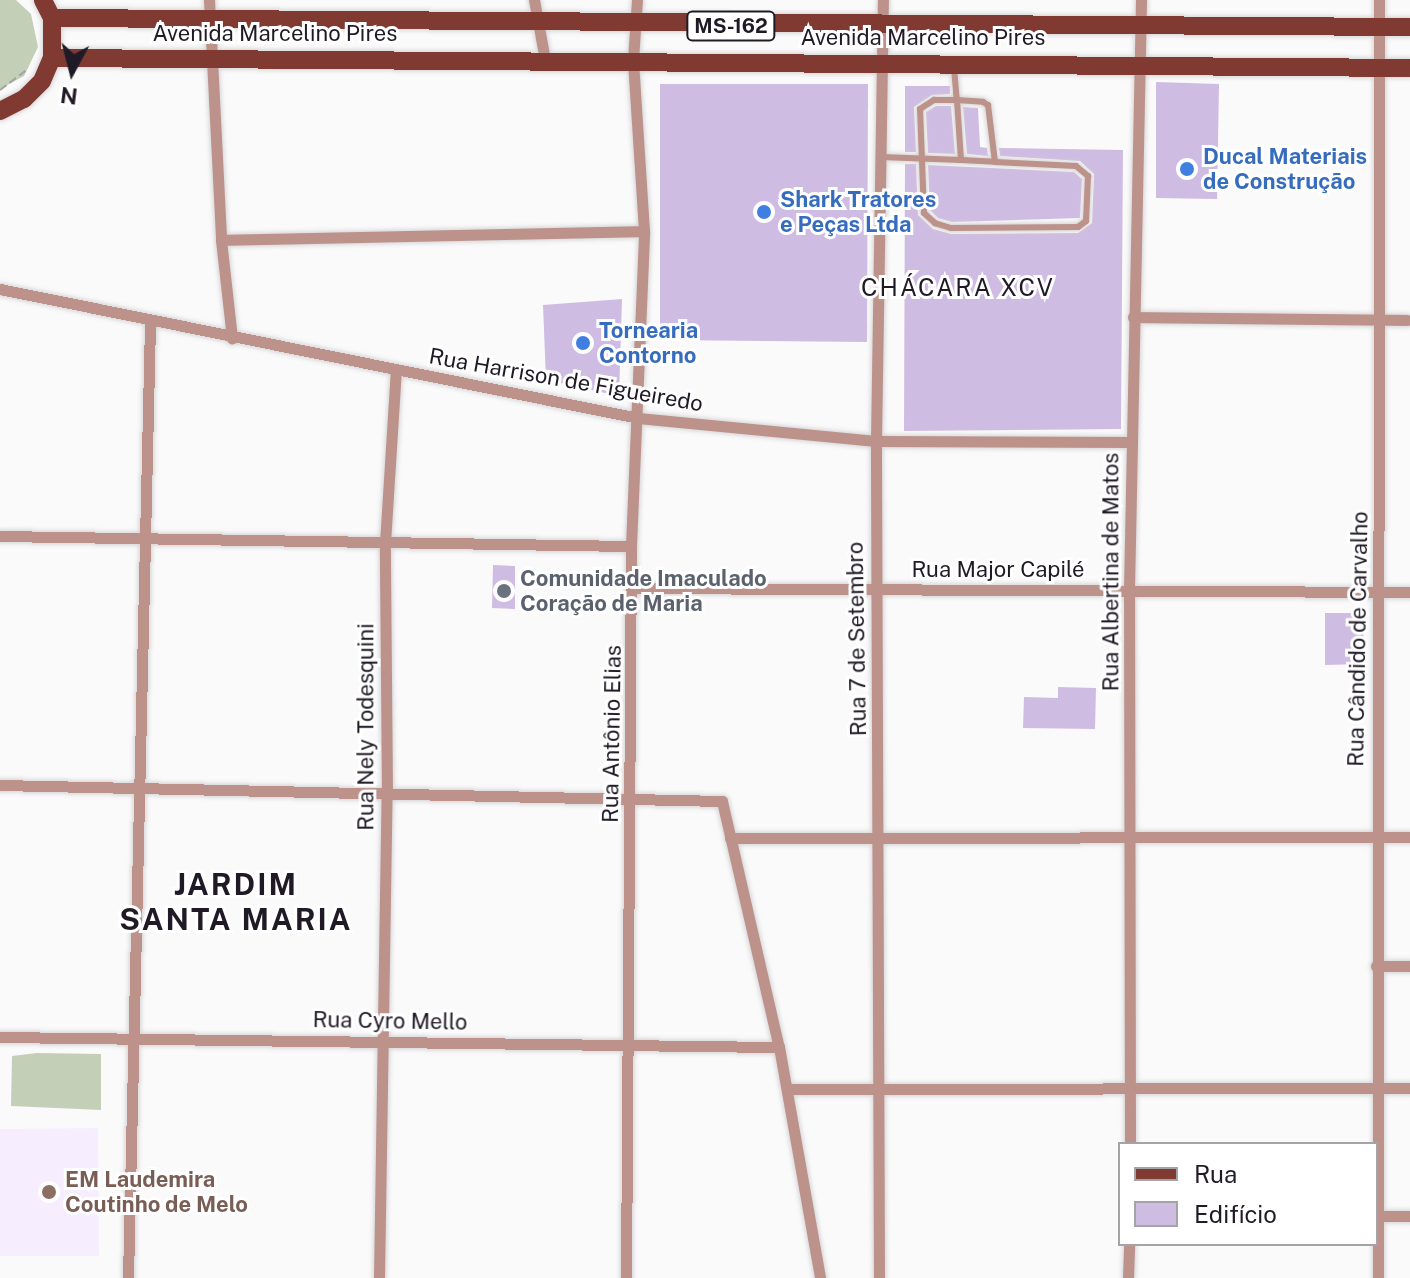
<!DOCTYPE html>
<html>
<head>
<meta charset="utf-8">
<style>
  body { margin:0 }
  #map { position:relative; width:1410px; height:1278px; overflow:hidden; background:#fafafa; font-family:"Public Sans",sans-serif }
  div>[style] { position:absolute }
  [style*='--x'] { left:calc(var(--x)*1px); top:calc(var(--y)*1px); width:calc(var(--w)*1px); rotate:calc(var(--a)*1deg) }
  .built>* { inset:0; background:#f6eefe }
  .green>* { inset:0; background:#c4cfb7 }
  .building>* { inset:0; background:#cfbce2 }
  .path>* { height:2px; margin-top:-1px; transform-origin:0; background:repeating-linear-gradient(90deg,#a4a2a7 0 8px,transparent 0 12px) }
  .roads { filter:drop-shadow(0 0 2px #d7d6d8) drop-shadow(0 0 2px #d7d6d8) }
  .service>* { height:6px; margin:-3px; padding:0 3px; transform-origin:3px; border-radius:3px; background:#bc928b }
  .minor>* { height:11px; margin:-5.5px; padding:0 5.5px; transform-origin:5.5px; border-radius:5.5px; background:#bc928b }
  .primary>* { height:18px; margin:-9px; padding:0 9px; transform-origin:9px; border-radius:9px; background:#803a31 }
  .dots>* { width:22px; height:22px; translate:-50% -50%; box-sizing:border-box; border:4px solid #fff; border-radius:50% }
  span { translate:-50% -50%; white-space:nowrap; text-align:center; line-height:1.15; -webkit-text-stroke:6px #fff; paint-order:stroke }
  .shield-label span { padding:2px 6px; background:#fff; border:2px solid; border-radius:6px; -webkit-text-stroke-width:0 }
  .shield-label { font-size:20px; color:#201a26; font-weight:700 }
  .street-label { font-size:22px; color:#201a26 }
  .shop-label { font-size:22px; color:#366cbe; font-weight:700 }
  .left { translate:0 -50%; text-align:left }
  .worship-label { font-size:22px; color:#5b616d; font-weight:700 }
  .education-label { font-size:22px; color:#785e54; font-weight:700 }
  .neighbourhood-label { font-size:24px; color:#201a26; letter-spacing:2px }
  .district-label { font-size:30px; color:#201a26; font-weight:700; letter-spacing:2px }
  .legend { position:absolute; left:1118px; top:1142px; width:260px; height:104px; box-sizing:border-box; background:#fff; border:2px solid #a6a3a8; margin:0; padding:10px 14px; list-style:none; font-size:24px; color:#201a26 }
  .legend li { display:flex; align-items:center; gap:16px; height:40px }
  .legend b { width:40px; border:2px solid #a6a3a8 }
  .north { position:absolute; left:32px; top:32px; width:80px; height:80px; -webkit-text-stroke:6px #fff; paint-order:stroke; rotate:187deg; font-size:22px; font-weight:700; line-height:32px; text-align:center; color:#201a26 }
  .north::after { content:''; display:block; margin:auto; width:28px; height:36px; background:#201a26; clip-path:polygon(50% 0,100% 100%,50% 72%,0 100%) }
</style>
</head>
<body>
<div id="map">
  <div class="built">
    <div style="clip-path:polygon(98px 1128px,99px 1256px,0 1256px,0 1129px)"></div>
  </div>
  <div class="green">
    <div style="clip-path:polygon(0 0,16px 0,31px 14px,38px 47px,24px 76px,0 89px)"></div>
    <div style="clip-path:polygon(37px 1053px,101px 1054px,101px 1110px,11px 1106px,12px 1056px)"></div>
  </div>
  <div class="building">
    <div style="clip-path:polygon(1156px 82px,1219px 84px,1217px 199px,1156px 198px)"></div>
    <div style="clip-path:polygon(660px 84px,868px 84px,867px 342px,660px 340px)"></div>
    <div style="clip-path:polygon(905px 86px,950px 86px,950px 94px,932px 95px,914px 107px,916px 152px,905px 152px)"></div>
    <div style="clip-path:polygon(936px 106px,951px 106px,955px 154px,928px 153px,926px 112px)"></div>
    <div style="clip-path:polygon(963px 107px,978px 108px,980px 147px,987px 148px,988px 156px,967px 154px)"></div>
    <div style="clip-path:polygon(999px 148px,1123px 150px,1121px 429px,904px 431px,905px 164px,916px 164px,918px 215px,933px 229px,951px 234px,1078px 233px,1092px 223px,1094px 174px,1080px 161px,1000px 156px)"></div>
    <div style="clip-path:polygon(928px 165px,1074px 172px,1082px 179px,1080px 218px,952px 222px,938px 218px,930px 210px)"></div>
    <div style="clip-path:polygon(622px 299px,619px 396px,546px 380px,543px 305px)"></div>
    <div style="clip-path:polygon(493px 565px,515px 566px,515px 609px,492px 608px)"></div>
    <div style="clip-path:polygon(1325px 613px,1363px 613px,1364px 664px,1325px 665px)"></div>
    <div style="clip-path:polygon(1058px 687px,1096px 688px,1095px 729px,1023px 728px,1024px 697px,1058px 698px)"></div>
  </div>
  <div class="path">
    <div style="--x:0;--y:90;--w:36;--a:-37"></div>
  </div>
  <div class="roads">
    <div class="service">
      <div style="--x:954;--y:68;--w:32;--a:85"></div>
      <div style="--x:957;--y:100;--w:60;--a:86.2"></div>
      <div style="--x:961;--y:160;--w:34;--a:3"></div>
      <div style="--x:995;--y:162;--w:81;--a:2.8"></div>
      <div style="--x:1076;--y:166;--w:16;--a:40"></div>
      <div style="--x:1088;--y:176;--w:45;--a:92.5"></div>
      <div style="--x:1086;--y:221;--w:10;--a:143"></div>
      <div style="--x:1078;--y:227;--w:127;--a:179.5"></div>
      <div style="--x:951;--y:228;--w:17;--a:-163"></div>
      <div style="--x:935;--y:223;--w:15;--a:-138"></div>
      <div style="--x:924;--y:213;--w:104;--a:-92.2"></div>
      <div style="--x:920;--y:109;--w:17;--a:-33"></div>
      <div style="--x:934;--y:100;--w:23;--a:0"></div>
      <div style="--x:957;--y:100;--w:26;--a:4"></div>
      <div style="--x:983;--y:102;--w:6;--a:31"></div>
      <div style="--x:988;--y:105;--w:57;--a:83"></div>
      <div style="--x:881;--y:157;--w:80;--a:2.1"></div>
    </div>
    <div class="minor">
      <div style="--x:209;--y:0;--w:240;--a:87.1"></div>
      <div style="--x:221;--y:240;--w:99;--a:83.6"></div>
      <div style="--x:534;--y:0;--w:61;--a:79.6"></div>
      <div style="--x:221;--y:240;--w:423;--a:-1.2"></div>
      <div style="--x:0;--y:289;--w:651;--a:11.43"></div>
      <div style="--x:638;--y:418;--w:239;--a:5.5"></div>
      <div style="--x:876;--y:441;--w:256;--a:0.2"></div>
      <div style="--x:1133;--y:317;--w:274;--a:0.6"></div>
      <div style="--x:0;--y:536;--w:631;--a:0.91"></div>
      <div style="--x:634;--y:588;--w:776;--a:0.3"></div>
      <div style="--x:0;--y:785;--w:722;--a:1.27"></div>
      <div style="--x:722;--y:801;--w:253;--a:77"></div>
      <div style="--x:779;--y:1047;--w:235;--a:79.9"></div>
      <div style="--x:730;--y:838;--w:680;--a:-0.08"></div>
      <div style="--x:1376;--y:966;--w:34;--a:0"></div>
      <div style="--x:0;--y:1037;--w:779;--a:0.74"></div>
      <div style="--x:787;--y:1089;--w:623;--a:-0.09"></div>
      <div style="--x:1130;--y:1144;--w:555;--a:-90.1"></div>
      <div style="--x:1129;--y:589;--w:589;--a:-88.83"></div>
      <div style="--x:1380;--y:1216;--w:30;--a:0"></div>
      <div style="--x:128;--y:1278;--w:958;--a:-88.68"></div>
      <div style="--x:379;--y:1278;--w:484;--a:-89.1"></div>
      <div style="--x:387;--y:794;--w:251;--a:-90.5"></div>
      <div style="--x:385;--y:543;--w:174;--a:-86.4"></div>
      <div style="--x:626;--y:1278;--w:732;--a:-89.61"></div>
      <div style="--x:631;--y:546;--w:315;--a:-87.6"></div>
      <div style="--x:644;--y:231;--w:171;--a:-93.7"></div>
      <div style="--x:633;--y:60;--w:60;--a:-86.2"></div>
      <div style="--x:879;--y:1278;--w:837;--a:-90.21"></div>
      <div style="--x:876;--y:441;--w:441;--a:-89.1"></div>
      <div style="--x:1128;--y:1278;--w:34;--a:-88"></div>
      <div style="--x:1378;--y:1278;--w:1278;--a:-89.96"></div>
    </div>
    <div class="primary">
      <div style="--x:52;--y:18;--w:1358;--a:0.38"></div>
      <div style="--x:52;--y:58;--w:1358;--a:0.42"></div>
      <div style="--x:0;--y:111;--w:27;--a:-27"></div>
      <div style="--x:24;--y:99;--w:25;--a:-45"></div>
      <div style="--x:42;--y:81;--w:25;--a:-67"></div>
      <div style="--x:52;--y:58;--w:40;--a:-90"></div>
      <div style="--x:52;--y:18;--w:20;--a:-117"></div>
    </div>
  </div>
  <div class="dots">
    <div style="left:1187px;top:169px;background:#3f7fe0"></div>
    <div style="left:764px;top:212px;background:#3f7fe0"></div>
    <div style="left:583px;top:343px;background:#3f7fe0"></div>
    <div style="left:504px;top:591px;background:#6b7280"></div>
    <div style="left:49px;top:1192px;background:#8d6e63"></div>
  </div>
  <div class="shield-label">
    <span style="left:731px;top:26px">MS-162</span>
  </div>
  <div class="street-label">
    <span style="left:275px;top:34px">Avenida Marcelino Pires</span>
    <span style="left:923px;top:38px">Avenida Marcelino Pires</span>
    <span style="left:566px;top:380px;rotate:10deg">Rua Harrison de Figueiredo</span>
    <span style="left:998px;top:570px">Rua Major Capilé</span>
    <span style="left:1111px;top:572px;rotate:-90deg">Rua Albertina de Matos</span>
    <span style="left:857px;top:639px;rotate:-91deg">Rua 7 de Setembro</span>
    <span style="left:1358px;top:639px;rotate:-89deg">Rua Cândido de Carvalho</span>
    <span style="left:366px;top:727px;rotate:-90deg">Rua Nely Todesquini</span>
    <span style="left:612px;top:734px;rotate:-89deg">Rua Antônio Elias</span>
    <span style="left:390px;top:1021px;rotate:1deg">Rua Cyro Mello</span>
  </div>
  <div class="shop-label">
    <span class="left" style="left:1203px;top:169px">Ducal Materiais<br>de Construção</span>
    <span class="left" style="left:780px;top:212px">Shark Tratores<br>e Peças Ltda</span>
    <span class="left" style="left:599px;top:343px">Tornearia<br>Contorno</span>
  </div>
  <div class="worship-label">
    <span class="left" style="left:520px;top:591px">Comunidade Imaculado<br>Coração de Maria</span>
  </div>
  <div class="education-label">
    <span class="left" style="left:65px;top:1192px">EM Laudemira<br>Coutinho de Melo</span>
  </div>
  <div class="neighbourhood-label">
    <span style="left:958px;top:288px">CHÁCARA XCV</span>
  </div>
  <div class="district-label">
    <span style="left:236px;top:901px">JARDIM<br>SANTA MARIA</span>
  </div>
  <ul class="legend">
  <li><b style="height:10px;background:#803a31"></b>Rua</li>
  <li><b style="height:22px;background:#cfbce2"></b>Edifício</li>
  </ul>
  <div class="north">N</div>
</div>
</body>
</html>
